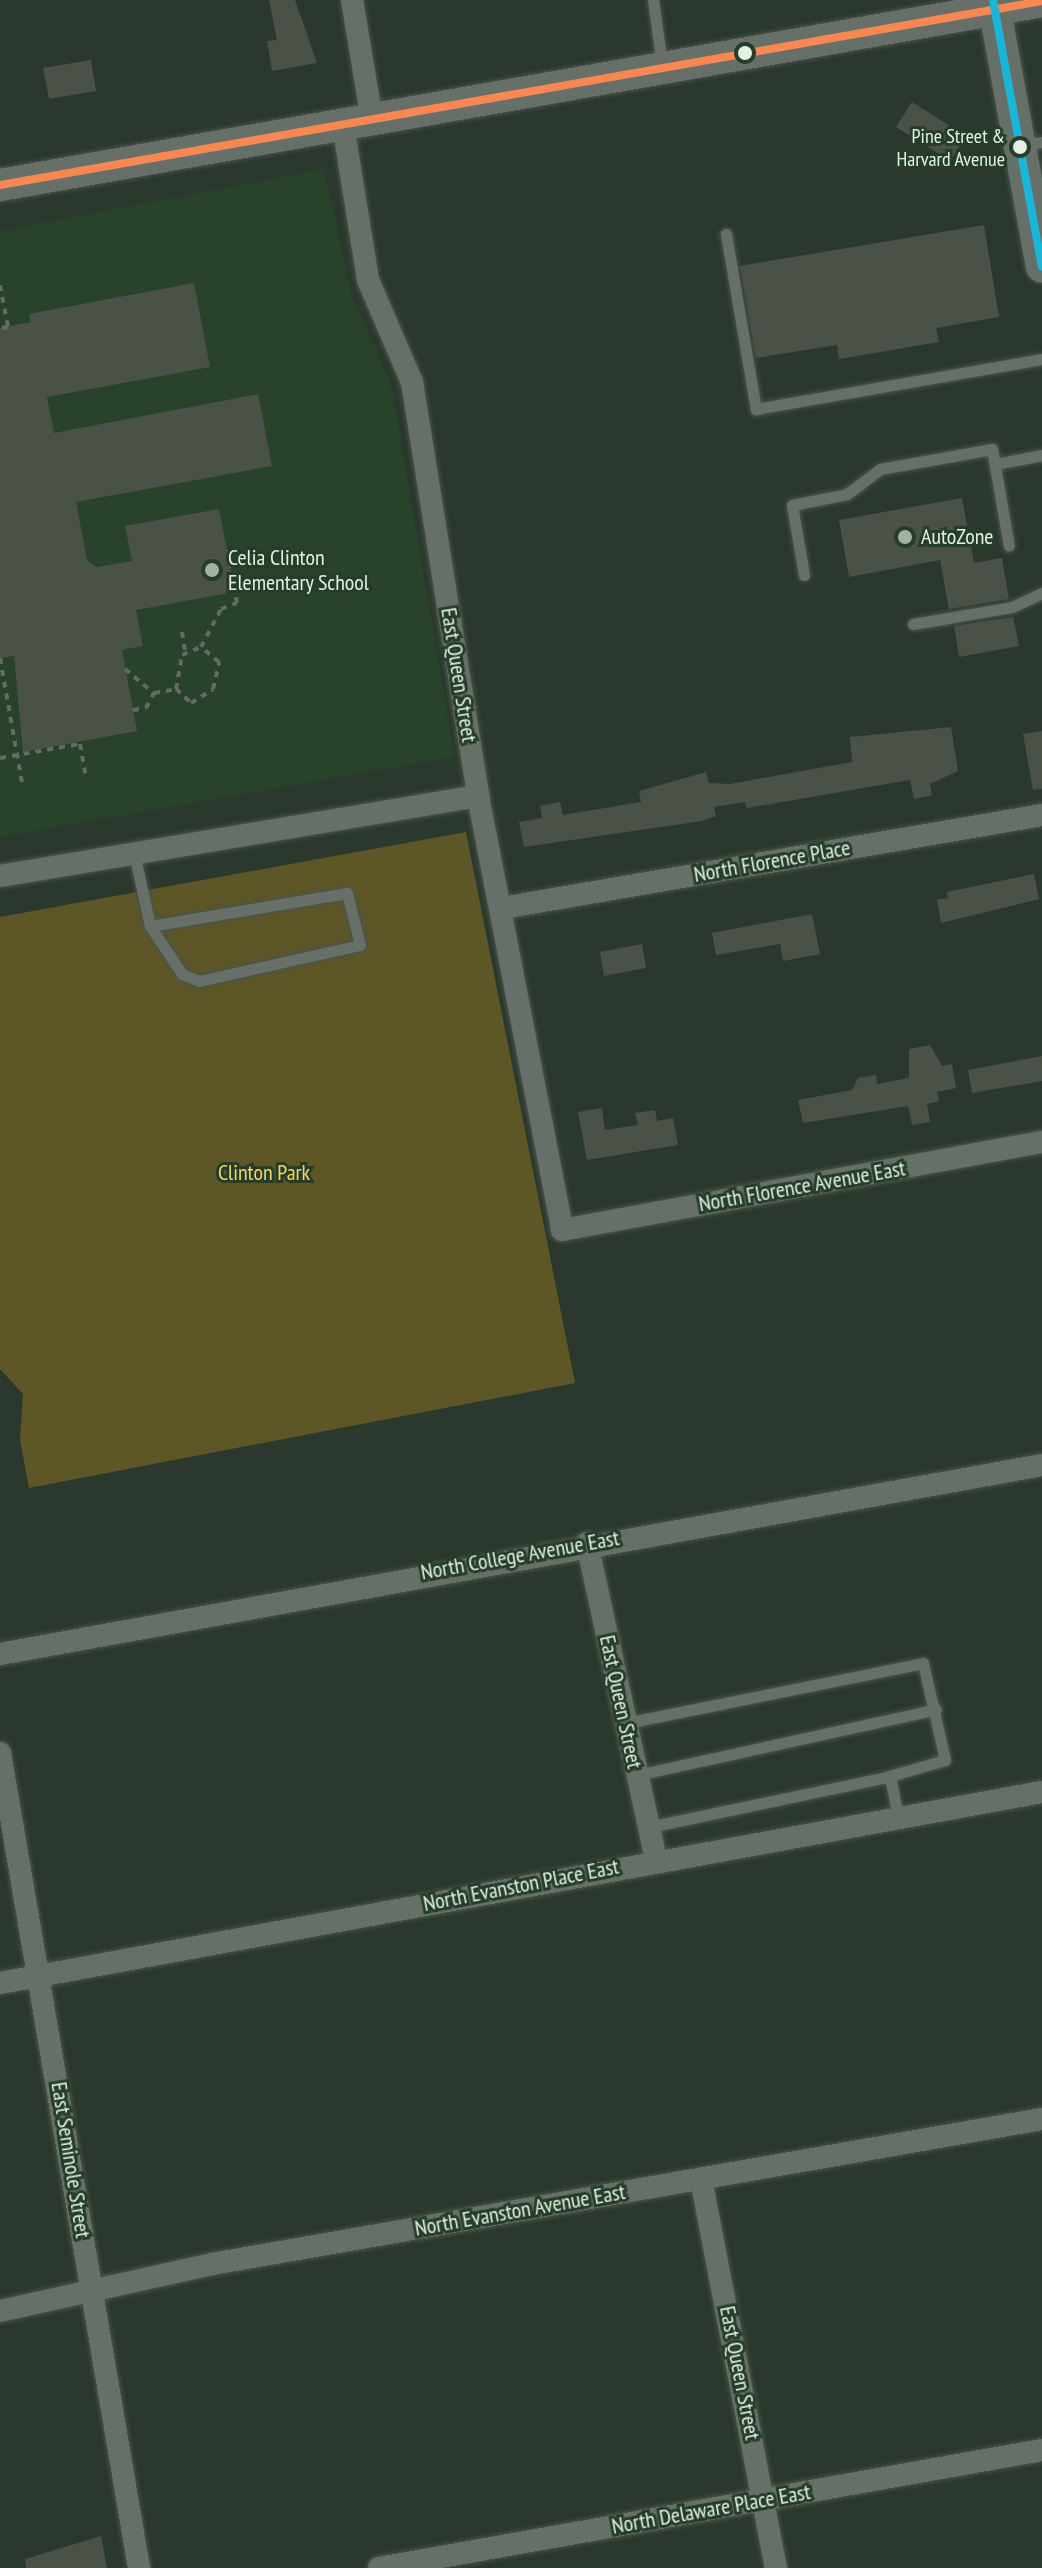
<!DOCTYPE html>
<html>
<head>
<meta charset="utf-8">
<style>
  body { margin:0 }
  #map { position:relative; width:1042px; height:2568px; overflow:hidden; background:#2b382e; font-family:"PT Sans Narrow",sans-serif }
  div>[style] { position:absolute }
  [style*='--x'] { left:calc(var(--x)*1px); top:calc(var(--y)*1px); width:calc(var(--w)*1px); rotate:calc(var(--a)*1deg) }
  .built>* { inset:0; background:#28422c }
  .green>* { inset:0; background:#5e5627 }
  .building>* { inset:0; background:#4a5248 }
  .path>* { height:4px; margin-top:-2px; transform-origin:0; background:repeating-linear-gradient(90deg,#626c64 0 6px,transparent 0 12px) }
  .roads { filter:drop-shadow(0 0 2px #4a554c) drop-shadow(0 0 2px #4a554c) }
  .lane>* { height:11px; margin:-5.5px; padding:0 5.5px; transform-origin:5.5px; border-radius:5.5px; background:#667068 }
  .street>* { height:22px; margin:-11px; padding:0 11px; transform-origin:11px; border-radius:11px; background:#667068 }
  .secondary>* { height:32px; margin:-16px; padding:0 16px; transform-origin:16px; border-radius:16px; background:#667068 }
  .bus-1>* { height:8px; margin:-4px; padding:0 4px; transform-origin:4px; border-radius:4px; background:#f88751 }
  .bus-2>* { height:8px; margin:-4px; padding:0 4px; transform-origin:4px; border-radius:4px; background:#1ab6d8 }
  .dots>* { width:22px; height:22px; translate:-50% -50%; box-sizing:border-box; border:4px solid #263d2a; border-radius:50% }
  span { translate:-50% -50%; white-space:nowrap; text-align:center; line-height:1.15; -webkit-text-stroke:6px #263d2a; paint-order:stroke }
  .bus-label { font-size:20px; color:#e3f1e5 }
  .right { translate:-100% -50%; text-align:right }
  .poi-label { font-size:22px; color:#e3f1e5 }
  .left { translate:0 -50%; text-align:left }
  .street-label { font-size:22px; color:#e3f1e5 }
  .park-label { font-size:22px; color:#f0d76a }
</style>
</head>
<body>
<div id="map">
  <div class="built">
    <div style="clip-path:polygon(324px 169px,352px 296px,391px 383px,455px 757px,0 837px,0 231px)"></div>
  </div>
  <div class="green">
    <div style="clip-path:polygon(466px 832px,575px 1383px,29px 1488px,20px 1440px,23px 1394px,0 1369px,0 917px)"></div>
  </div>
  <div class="building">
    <div style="clip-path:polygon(269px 0,295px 0,317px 63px,272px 71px,267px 41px,277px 40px)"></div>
    <div style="clip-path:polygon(91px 60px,96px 91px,49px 99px,43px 68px)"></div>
    <div style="clip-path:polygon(912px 102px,966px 136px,950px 161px,896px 127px)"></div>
    <div style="clip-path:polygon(984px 225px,999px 317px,936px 328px,939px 342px,839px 359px,837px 345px,756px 358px,740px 266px)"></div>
    <div style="clip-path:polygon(194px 283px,210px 367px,47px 397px,54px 433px,258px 394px,272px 466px,76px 502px,87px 560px,96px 567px,132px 561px,125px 526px,219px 509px,235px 592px,136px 610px,143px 646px,122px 650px,137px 731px,23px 752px,14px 656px,0 658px,0 328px,31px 322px,29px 314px)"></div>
    <div style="clip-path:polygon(962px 498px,974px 563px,1002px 558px,1009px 599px,949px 609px,940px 560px,849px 577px,839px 520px)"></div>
    <div style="clip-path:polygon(1013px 617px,1019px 646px,959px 657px,954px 626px)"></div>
    <div style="clip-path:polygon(951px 727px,958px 771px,930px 784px,932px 795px,914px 799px,910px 780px,747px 808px,745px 802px,714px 807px,716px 816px,702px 821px,524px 847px,519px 822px,542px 818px,540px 806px,560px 802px,563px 815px,641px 802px,639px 791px,706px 772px,709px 783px,730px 784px,852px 762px,850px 737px)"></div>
    <div style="clip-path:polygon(1042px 731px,1042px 789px,1033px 790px,1023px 734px)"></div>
    <div style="clip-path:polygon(1034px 874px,1039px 899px,941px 923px,937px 900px,948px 898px,947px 892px)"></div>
    <div style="clip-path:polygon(812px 914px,820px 954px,783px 961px,780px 944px,716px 955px,712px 933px)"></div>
    <div style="clip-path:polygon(642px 944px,646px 968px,604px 976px,600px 952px)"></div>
    <div style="clip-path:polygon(930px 1045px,942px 1066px,952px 1064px,956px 1088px,937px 1092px,939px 1101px,927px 1104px,930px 1122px,912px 1125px,908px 1106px,803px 1123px,798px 1100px,852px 1090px,858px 1078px,876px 1075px,877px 1084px,909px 1078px,909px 1049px)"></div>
    <div style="clip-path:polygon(1042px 1056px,1042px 1081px,972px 1093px,968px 1070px)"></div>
    <div style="clip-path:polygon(602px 1108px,605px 1130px,638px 1125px,635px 1113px,655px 1110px,657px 1121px,673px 1118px,678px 1145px,587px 1160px,578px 1112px)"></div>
    <div style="clip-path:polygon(101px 2536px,107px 2568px,26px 2568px,25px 2559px)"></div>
  </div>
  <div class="path">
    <div style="--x:0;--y:285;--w:43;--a:79.2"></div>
    <div style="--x:8;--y:327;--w:8;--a:173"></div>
    <div style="--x:182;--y:632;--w:19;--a:81"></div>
    <div style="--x:0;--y:658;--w:132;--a:80"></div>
    <div style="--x:125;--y:669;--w:38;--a:40"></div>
    <div style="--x:176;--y:689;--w:21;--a:43"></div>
    <div style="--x:191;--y:703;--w:26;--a:-32"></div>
    <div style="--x:213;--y:689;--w:28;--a:-77"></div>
    <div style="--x:219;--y:662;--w:23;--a:-140"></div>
    <div style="--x:133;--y:710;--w:13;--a:-9"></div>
    <div style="--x:146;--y:708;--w:17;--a:-62"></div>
    <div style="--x:154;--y:693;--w:22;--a:-10"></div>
    <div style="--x:176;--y:689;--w:35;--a:-80"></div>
    <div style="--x:182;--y:655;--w:21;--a:-23"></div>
    <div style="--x:201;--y:647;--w:43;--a:-62.2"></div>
    <div style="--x:221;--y:609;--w:17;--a:-21"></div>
    <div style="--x:237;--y:603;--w:59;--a:-98.8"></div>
    <div style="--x:0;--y:758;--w:81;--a:-9.9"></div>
    <div style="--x:80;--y:744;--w:34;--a:80"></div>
  </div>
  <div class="roads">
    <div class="lane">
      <div style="--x:653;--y:0;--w:66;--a:82.1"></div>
      <div style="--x:1021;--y:145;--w:21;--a:-8"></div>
      <div style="--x:726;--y:234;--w:178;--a:80.3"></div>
      <div style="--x:756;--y:409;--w:290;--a:-9.9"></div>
      <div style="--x:995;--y:464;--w:48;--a:-10.8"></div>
      <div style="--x:804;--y:575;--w:71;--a:-99.7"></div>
      <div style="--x:792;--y:505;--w:56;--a:-11.3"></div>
      <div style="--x:847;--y:494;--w:41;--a:-37.1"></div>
      <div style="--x:880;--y:469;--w:114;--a:-10.1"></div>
      <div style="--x:992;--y:449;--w:98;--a:80.1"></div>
      <div style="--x:913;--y:624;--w:100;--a:-9.7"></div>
      <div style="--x:1012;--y:607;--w:33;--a:-25"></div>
      <div style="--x:134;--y:853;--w:75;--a:77.6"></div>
      <div style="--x:150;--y:926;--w:58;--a:56.3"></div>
      <div style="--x:182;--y:974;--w:18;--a:22"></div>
      <div style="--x:199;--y:981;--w:165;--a:-12.6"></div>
      <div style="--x:360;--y:945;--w:54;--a:-104"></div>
      <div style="--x:347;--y:893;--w:200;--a:170.5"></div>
      <div style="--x:626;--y:1723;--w:303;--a:-11.4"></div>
      <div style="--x:923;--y:1663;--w:99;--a:77.2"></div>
      <div style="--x:945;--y:1760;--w:57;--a:163.8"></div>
      <div style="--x:890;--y:1776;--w:42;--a:79"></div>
      <div style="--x:637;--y:1775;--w:306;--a:-12.4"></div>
      <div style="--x:649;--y:1827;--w:246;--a:-11.9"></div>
    </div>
    <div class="street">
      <div style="--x:352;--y:0;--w:122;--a:80.5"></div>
      <div style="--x:343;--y:125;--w:157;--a:80.8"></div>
      <div style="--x:368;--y:280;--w:111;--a:66.7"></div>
      <div style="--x:412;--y:382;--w:419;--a:80.9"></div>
      <div style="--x:478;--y:796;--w:442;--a:79"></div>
      <div style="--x:562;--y:1230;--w:488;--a:-10.4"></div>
      <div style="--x:0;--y:876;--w:485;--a:-9.5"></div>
      <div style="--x:502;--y:908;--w:548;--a:-9.77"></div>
      <div style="--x:587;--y:1543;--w:324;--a:77.7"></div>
      <div style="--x:0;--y:1654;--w:1059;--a:-10.28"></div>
      <div style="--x:0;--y:1753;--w:827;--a:80.32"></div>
      <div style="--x:0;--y:1983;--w:1059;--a:-10.39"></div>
      <div style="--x:701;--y:2179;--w:396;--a:79.1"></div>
      <div style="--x:0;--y:2311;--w:217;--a:-12.5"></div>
      <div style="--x:212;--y:2264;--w:843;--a:-9.91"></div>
      <div style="--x:379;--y:2568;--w:673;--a:-10.09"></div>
    </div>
    <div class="secondary">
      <div style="--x:993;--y:0;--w:271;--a:79.6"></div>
      <div style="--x:0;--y:185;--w:1058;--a:-10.01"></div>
    </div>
  </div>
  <div class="bus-1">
    <div style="--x:0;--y:185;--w:1058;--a:-10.01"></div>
  </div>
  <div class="bus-2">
    <div style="--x:993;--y:0;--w:271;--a:79.6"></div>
  </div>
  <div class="dots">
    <div style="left:745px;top:53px;background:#e3f1e5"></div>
    <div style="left:1020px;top:147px;background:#e3f1e5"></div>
    <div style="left:905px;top:537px;background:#a3b0a5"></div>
    <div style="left:212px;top:570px;background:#a3b0a5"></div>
  </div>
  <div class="bus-label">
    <span class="right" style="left:1005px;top:148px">Pine Street &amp;<br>Harvard Avenue</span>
  </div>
  <div class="poi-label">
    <span class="left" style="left:921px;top:537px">AutoZone</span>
    <span class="left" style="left:228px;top:570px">Celia Clinton<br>Elementary School</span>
  </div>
  <div class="street-label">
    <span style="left:459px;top:675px;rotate:81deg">East Queen Street</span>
    <span style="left:772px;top:861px;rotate:-10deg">North Florence Place</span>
    <span style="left:802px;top:1186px;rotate:-10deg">North Florence Avenue East</span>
    <span style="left:520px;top:1555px;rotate:-10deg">North College Avenue East</span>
    <span style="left:621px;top:1702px;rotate:78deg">East Queen Street</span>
    <span style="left:521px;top:1885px;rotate:-11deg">North Evanston Place East</span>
    <span style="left:71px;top:2160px;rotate:81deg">East Seminole Street</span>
    <span style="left:520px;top:2210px;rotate:-10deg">North Evanston Avenue East</span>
    <span style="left:740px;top:2373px;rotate:79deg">East Queen Street</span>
    <span style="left:711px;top:2509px;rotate:-10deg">North Delaware Place East</span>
  </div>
  <div class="park-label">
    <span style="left:264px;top:1173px">Clinton Park</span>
  </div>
</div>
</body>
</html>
